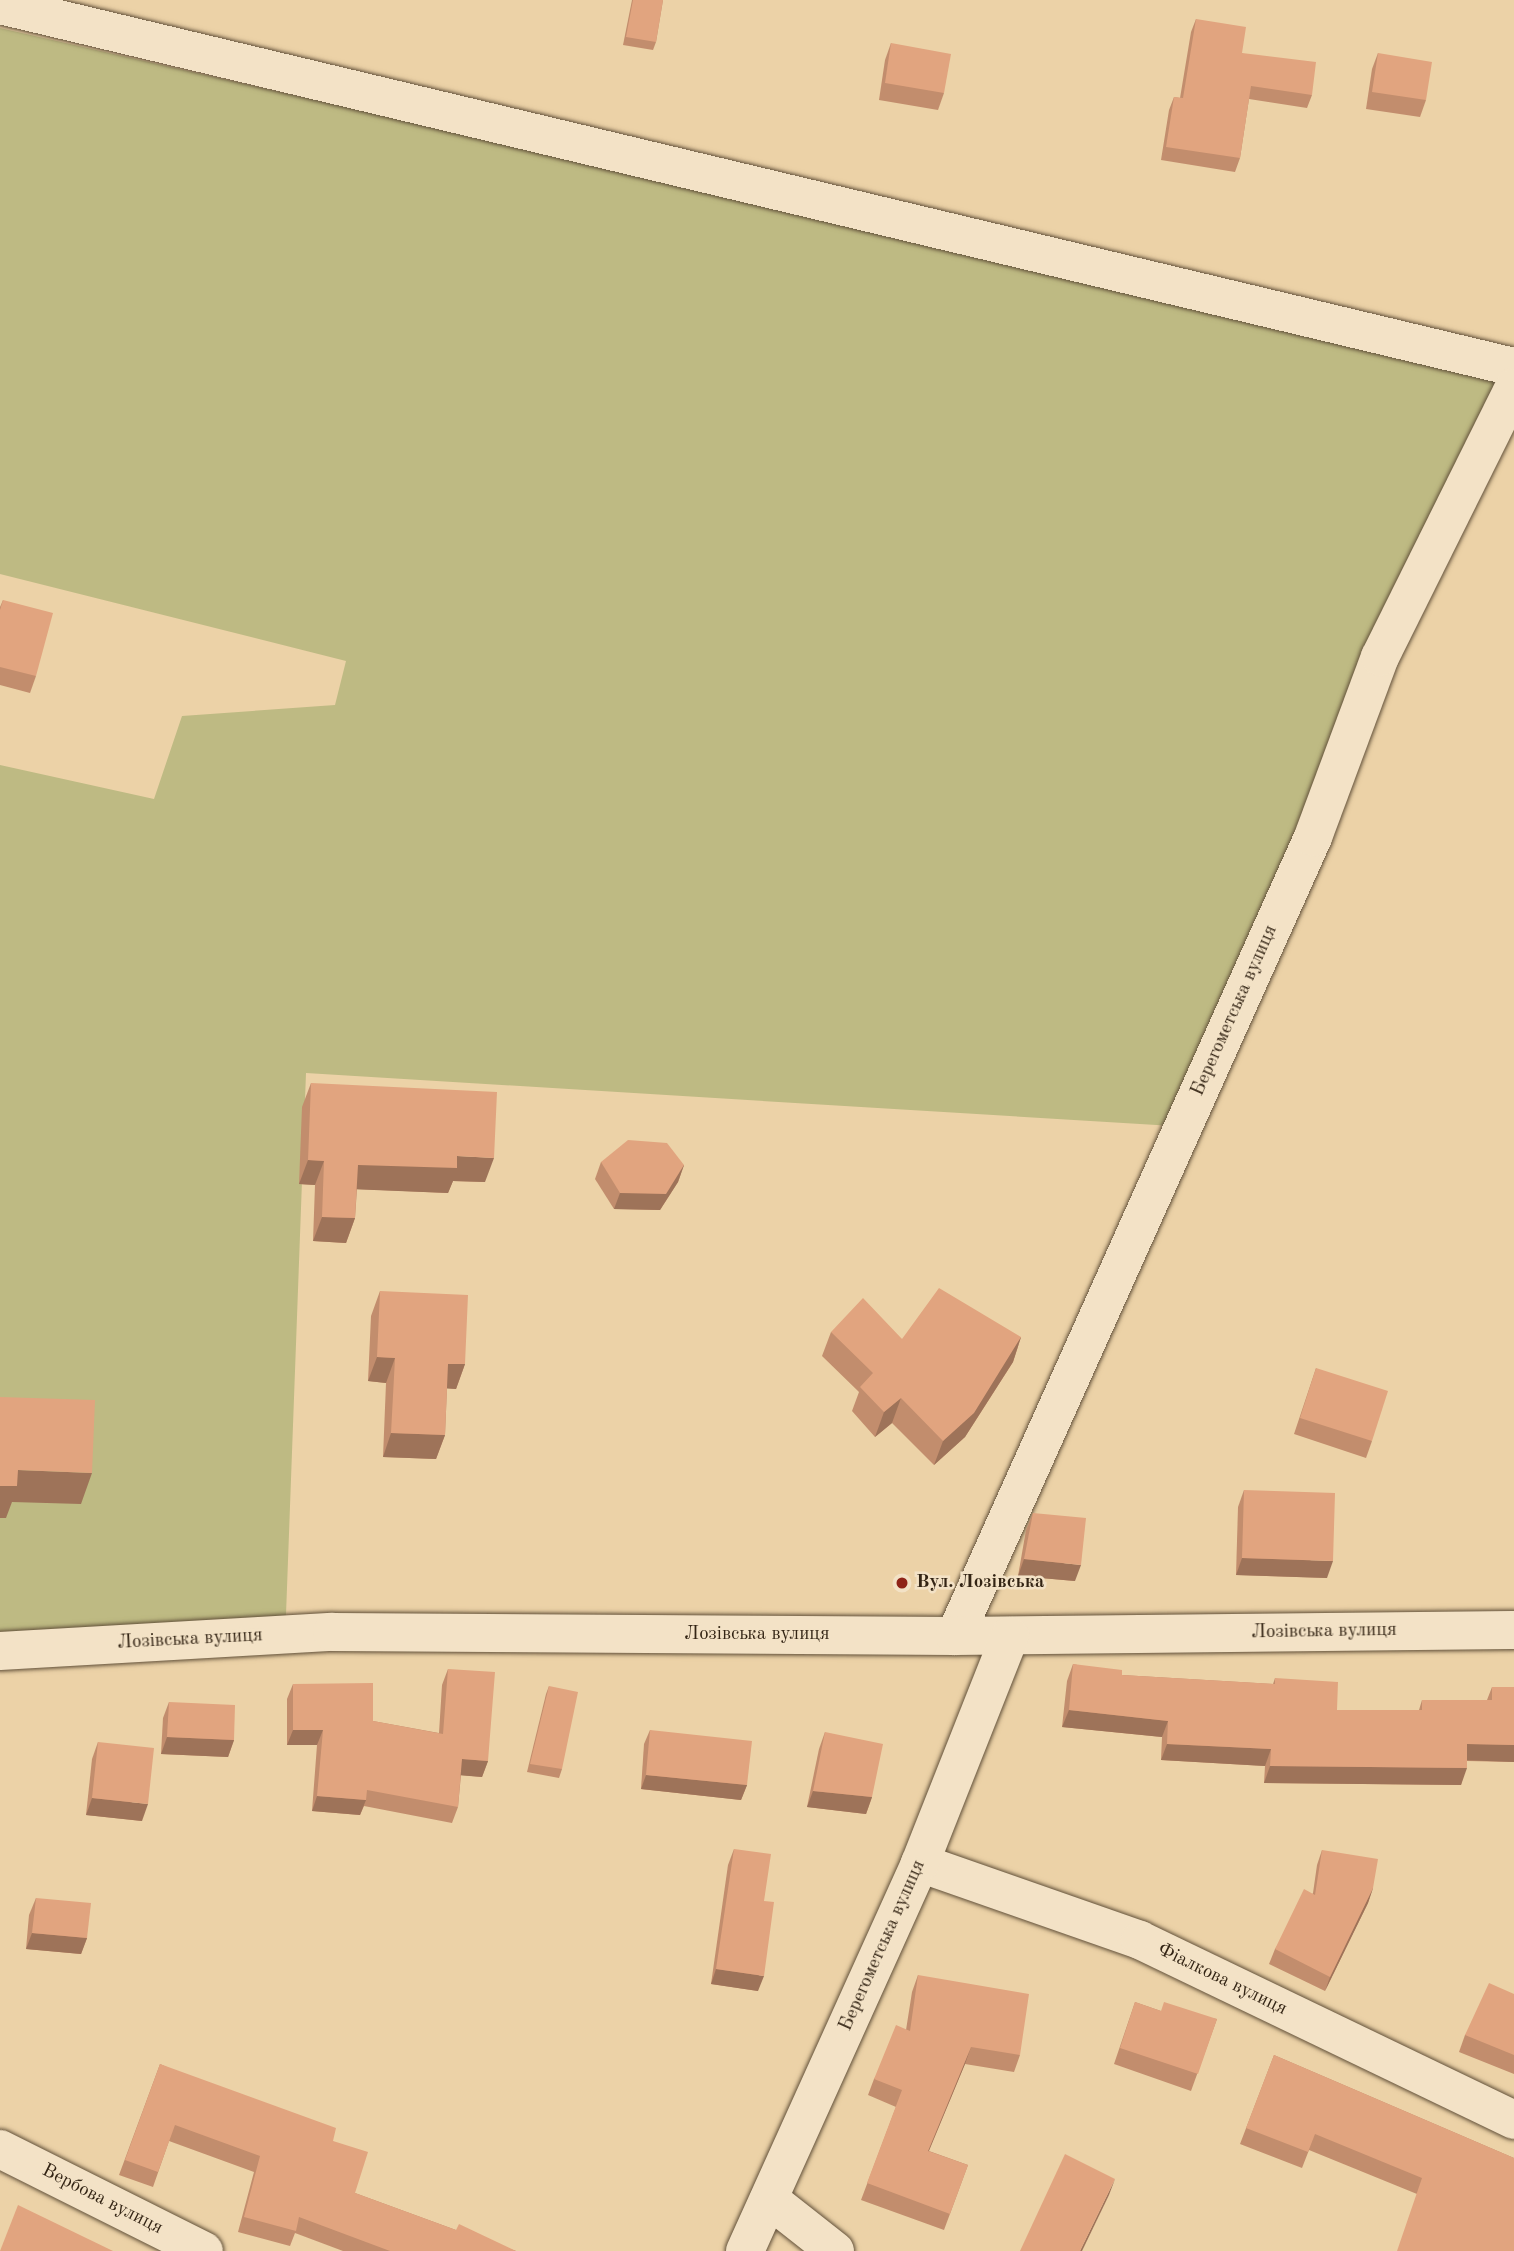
<!DOCTYPE html>
<html>
<head>
<meta charset="utf-8">
<style>
  body { margin:0 }
  #map { position:relative; width:1514px; height:2251px; overflow:hidden; background:#ecd2a7; font-family:"Old Standard TT",serif }
  div>[style] { position:absolute }
  [style*='--x'] { left:calc(var(--x)*1px); top:calc(var(--y)*1px); width:calc(var(--w)*1px); rotate:calc(var(--a)*1deg) }
  .green>* { inset:0; background:#beba83 }
  .roads { filter:drop-shadow(0 0 2px #615039) drop-shadow(0 0 2px #615039) }
  .minor>* { height:38px; margin:-19px; padding:0 19px; transform-origin:19px; border-radius:19px; background:#f3e2c6 }
  .wall>* { inset:0; background:#c28d6d }
  .shaded-wall>* { inset:0; background:#9e7359 }
  .building>* { inset:0; background:#e1a47f }
  .dots>* { width:19px; height:19px; translate:-50% -50%; box-sizing:border-box; border:4px solid #f3e2c6; border-radius:50% }
  span { translate:-50% -50%; white-space:nowrap; text-align:center; line-height:1.15; -webkit-text-stroke:5px #f3e2c6; paint-order:stroke }
  .street-label { font-size:19px; color:#332414 }
  .poi-label { font-size:19px; color:#332414; font-weight:700 }
  .left { translate:0 -50%; text-align:left }
</style>
</head>
<body>
<div id="map">
  <div class="green">
    <div style="clip-path:polygon(0 28px,1514px 374px,1173px 1126px,306px 1073px,285px 1642px,0 1651px,0 765px,154px 799px,182px 716px,335px 705px,346px 661px,0 574px)"></div>
  </div>
  <div class="roads">
    <div class="minor">
      <div style="--x:0;--y:5;--w:1557;--a:13.45"></div>
      <div style="--x:955;--y:1636;--w:876;--a:-65.86"></div>
      <div style="--x:1313;--y:837;--w:192;--a:-69.6"></div>
      <div style="--x:1380;--y:657;--w:301;--a:-63.6"></div>
      <div style="--x:0;--y:1651;--w:333;--a:-3.3"></div>
      <div style="--x:332;--y:1632;--w:623;--a:0.37"></div>
      <div style="--x:955;--y:1636;--w:559;--a:-0.61"></div>
      <div style="--x:920;--y:1863;--w:233;--a:19.3"></div>
      <div style="--x:1140;--y:1940;--w:415;--a:25.7"></div>
      <div style="--x:0;--y:2149;--w:228;--a:26.6"></div>
      <div style="--x:769;--y:2199;--w:84;--a:38.2"></div>
      <div style="--x:745;--y:2251;--w:426;--a:-65.7"></div>
      <div style="--x:920;--y:1863;--w:244;--a:-68.4"></div>
    </div>
  </div>
  <div class="wall">
    <div style="clip-path:polygon(632px 0,663px 0,656px 42px,653px 50px,623px 45px)"></div>
    <div style="clip-path:polygon(1196px 19px,1242px 53px,1312px 95px,1307px 108px,1249px 99px,1240px 158px,1235px 172px,1161px 160px,1169px 110px,1174px 97px,1180px 98px,1191px 32px)"></div>
    <div style="clip-path:polygon(891px 43px,944px 93px,938px 110px,879px 100px,885px 60px)"></div>
    <div style="clip-path:polygon(1378px 53px,1426px 100px,1420px 117px,1366px 109px,1372px 69px)"></div>
    <div style="clip-path:polygon(3px 600px,36px 676px,30px 693px,0 685px,0 607px)"></div>
    <div style="clip-path:polygon(311px 1083px,485px 1182px,453px 1181px,448px 1193px,357px 1189px,355px 1218px,346px 1243px,313px 1241px,315px 1185px,299px 1184px,302px 1107px)"></div>
    <div style="clip-path:polygon(601px 1162px,684px 1165px,678px 1182px,660px 1210px,614px 1209px,595px 1179px)"></div>
    <div style="clip-path:polygon(380px 1291px,465px 1364px,456px 1389px,447px 1388px,445px 1435px,436px 1459px,383px 1457px,386px 1383px,368px 1381px,371px 1316px)"></div>
    <div style="clip-path:polygon(831px 1332px,902px 1339px,1021px 1337px,1013px 1362px,965px 1437px,934px 1465px,892px 1423px,875px 1437px,852px 1411px,859px 1392px,822px 1356px)"></div>
    <div style="clip-path:polygon(1316px 1368px,1372px 1441px,1366px 1458px,1294px 1434px)"></div>
    <div style="clip-path:polygon(1244px 1490px,1327px 1578px,1236px 1575px,1238px 1507px)"></div>
    <div style="clip-path:polygon(1033px 1513px,1075px 1581px,1018px 1576px,1026px 1530px)"></div>
    <div style="clip-path:polygon(1073px 1664px,1122px 1675px,1273px 1684px,1275px 1678px,1337px 1710px,1419px 1710px,1422px 1700px,1487px 1700px,1492px 1687px,1514px 1687px,1514px 1762px,1467px 1761px,1461px 1785px,1264px 1783px,1265px 1766px,1161px 1760px,1162px 1737px,1062px 1727px,1067px 1681px)"></div>
    <div style="clip-path:polygon(448px 1669px,488px 1761px,482px 1777px,461px 1775px,458px 1807px,452px 1823px,364px 1806px,360px 1815px,312px 1811px,317px 1745px,287px 1745px,287px 1699px,293px 1684px,373px 1721px,439px 1733px,442px 1685px)"></div>
    <div style="clip-path:polygon(549px 1686px,562px 1769px,559px 1778px,527px 1772px,546px 1694px)"></div>
    <div style="clip-path:polygon(169px 1702px,234px 1740px,228px 1757px,161px 1754px,163px 1718px)"></div>
    <div style="clip-path:polygon(650px 1730px,747px 1785px,741px 1800px,641px 1789px,644px 1744px)"></div>
    <div style="clip-path:polygon(825px 1732px,872px 1797px,866px 1814px,807px 1807px,819px 1749px)"></div>
    <div style="clip-path:polygon(98px 1742px,142px 1821px,86px 1815px,92px 1759px)"></div>
    <div style="clip-path:polygon(734px 1849px,764px 1901px,758px 1991px,711px 1984px,728px 1865px)"></div>
    <div style="clip-path:polygon(1322px 1850px,1373px 1888px,1368px 1903px,1325px 1991px,1269px 1964px,1275px 1949px,1313px 1893px,1317px 1865px)"></div>
    <div style="clip-path:polygon(36px 1898px,87px 1938px,81px 1954px,26px 1949px,29px 1915px)"></div>
    <div style="clip-path:polygon(918px 1975px,1020px 2055px,1014px 2072px,965px 2064px,929px 2151px,968px 2165px,944px 2230px,861px 2200px,896px 2107px,868px 2095px,874px 2079px,906px 2030px,912px 1992px)"></div>
    <div style="clip-path:polygon(1514px 1994px,1514px 2074px,1459px 2052px,1465px 2035px)"></div>
    <div style="clip-path:polygon(1135px 2002px,1161px 2011px,1217px 2019px,1191px 2091px,1114px 2064px)"></div>
    <div style="clip-path:polygon(1274px 2055px,1514px 2158px,1417px 2194px,1309px 2150px,1302px 2168px,1240px 2144px)"></div>
    <div style="clip-path:polygon(160px 2064px,333px 2141px,355px 2193px,456px 2230px,516px 2251px,343px 2251px,295px 2233px,290px 2246px,238px 2232px,254px 2172px,169px 2141px,153px 2187px,119px 2175px)"></div>
  </div>
  <div class="shaded-wall">
    <div style="clip-path:polygon(457px 1156px,494px 1158px,485px 1182px,453px 1181px,448px 1193px,349px 1189px,358px 1165px)"></div>
    <div style="clip-path:polygon(308px 1160px,324px 1161px,315px 1185px,299px 1184px)"></div>
    <div style="clip-path:polygon(684px 1165px,678px 1182px,660px 1210px,614px 1209px,620px 1193px)"></div>
    <div style="clip-path:polygon(322px 1217px,355px 1218px,346px 1243px,313px 1241px)"></div>
    <div style="clip-path:polygon(1021px 1337px,1013px 1362px,965px 1437px,934px 1465px,943px 1441px)"></div>
    <div style="clip-path:polygon(377px 1357px,395px 1358px,386px 1383px,368px 1381px)"></div>
    <div style="clip-path:polygon(448px 1364px,465px 1364px,456px 1389px,439px 1388px)"></div>
    <div style="clip-path:polygon(901px 1398px,892px 1423px,875px 1437px,884px 1412px)"></div>
    <div style="clip-path:polygon(391px 1433px,445px 1435px,436px 1459px,383px 1457px)"></div>
    <div style="clip-path:polygon(18px 1470px,92px 1473px,81px 1504px,12px 1502px,6px 1518px,0 1518px,0 1486px)"></div>
    <div style="clip-path:polygon(1242px 1558px,1333px 1561px,1327px 1578px,1236px 1575px)"></div>
    <div style="clip-path:polygon(1024px 1559px,1081px 1565px,1075px 1581px,1018px 1576px)"></div>
    <div style="clip-path:polygon(1069px 1710px,1168px 1721px,1162px 1737px,1062px 1727px)"></div>
    <div style="clip-path:polygon(293px 1730px,323px 1730px,317px 1745px,287px 1745px)"></div>
    <div style="clip-path:polygon(167px 1737px,234px 1740px,228px 1757px,161px 1754px)"></div>
    <div style="clip-path:polygon(1167px 1744px,1271px 1749px,1265px 1766px,1161px 1760px)"></div>
    <div style="clip-path:polygon(1467px 1744px,1514px 1745px,1514px 1762px,1460px 1760px)"></div>
    <div style="clip-path:polygon(462px 1759px,488px 1761px,482px 1777px,457px 1775px)"></div>
    <div style="clip-path:polygon(1270px 1766px,1467px 1768px,1461px 1785px,1264px 1783px)"></div>
    <div style="clip-path:polygon(646px 1775px,747px 1785px,741px 1800px,641px 1789px)"></div>
    <div style="clip-path:polygon(813px 1791px,872px 1797px,866px 1814px,807px 1807px)"></div>
    <div style="clip-path:polygon(317px 1796px,366px 1800px,360px 1815px,312px 1811px)"></div>
    <div style="clip-path:polygon(92px 1798px,148px 1804px,142px 1821px,86px 1815px)"></div>
    <div style="clip-path:polygon(1373px 1888px,1368px 1903px,1325px 1991px,1330px 1977px)"></div>
    <div style="clip-path:polygon(32px 1933px,87px 1938px,81px 1954px,26px 1949px)"></div>
    <div style="clip-path:polygon(716px 1969px,764px 1976px,758px 1991px,711px 1984px)"></div>
    <div style="clip-path:polygon(971px 2047px,965px 2064px,922px 2167px,928px 2151px)"></div>
    <div style="clip-path:polygon(1115px 2179px,1109px 2195px,1082px 2251px,1080px 2251px)"></div>
  </div>
  <div class="building">
    <div style="clip-path:polygon(633px 0,663px 0,656px 42px,626px 37px)"></div>
    <div style="clip-path:polygon(1196px 19px,1246px 27px,1242px 53px,1316px 62px,1312px 95px,1251px 86px,1240px 158px,1166px 147px,1174px 97px,1183px 98px)"></div>
    <div style="clip-path:polygon(891px 43px,951px 54px,944px 93px,885px 83px)"></div>
    <div style="clip-path:polygon(1378px 53px,1432px 62px,1426px 100px,1372px 92px)"></div>
    <div style="clip-path:polygon(3px 600px,53px 613px,36px 676px,0 667px,0 610px)"></div>
    <div style="clip-path:polygon(311px 1083px,497px 1092px,494px 1158px,457px 1156px,457px 1168px,358px 1165px,355px 1218px,322px 1217px,324px 1161px,308px 1160px)"></div>
    <div style="clip-path:polygon(628px 1140px,667px 1143px,684px 1165px,666px 1194px,620px 1193px,601px 1162px)"></div>
    <div style="clip-path:polygon(939px 1288px,1021px 1337px,974px 1413px,943px 1441px,901px 1398px,884px 1412px,860px 1387px,873px 1373px,831px 1332px,863px 1298px,902px 1339px)"></div>
    <div style="clip-path:polygon(380px 1291px,468px 1295px,465px 1364px,448px 1364px,445px 1435px,391px 1433px,395px 1358px,377px 1357px)"></div>
    <div style="clip-path:polygon(1316px 1368px,1388px 1391px,1372px 1441px,1300px 1418px)"></div>
    <div style="clip-path:polygon(0 1397px,95px 1400px,92px 1473px,18px 1470px,17px 1486px,0 1486px)"></div>
    <div style="clip-path:polygon(1244px 1490px,1335px 1493px,1333px 1561px,1242px 1558px)"></div>
    <div style="clip-path:polygon(1033px 1513px,1086px 1518px,1081px 1565px,1024px 1559px)"></div>
    <div style="clip-path:polygon(1073px 1664px,1122px 1670px,1122px 1675px,1275px 1684px,1275px 1678px,1338px 1682px,1337px 1710px,1422px 1710px,1422px 1700px,1492px 1700px,1492px 1687px,1514px 1687px,1514px 1745px,1467px 1744px,1467px 1768px,1270px 1766px,1271px 1749px,1167px 1744px,1168px 1721px,1069px 1710px)"></div>
    <div style="clip-path:polygon(448px 1669px,495px 1672px,488px 1761px,462px 1759px,458px 1807px,367px 1790px,366px 1800px,317px 1796px,323px 1730px,293px 1730px,293px 1684px,373px 1683px,373px 1721px,443px 1734px)"></div>
    <div style="clip-path:polygon(549px 1686px,578px 1692px,562px 1769px,530px 1764px)"></div>
    <div style="clip-path:polygon(169px 1702px,235px 1705px,234px 1740px,167px 1737px)"></div>
    <div style="clip-path:polygon(650px 1730px,752px 1741px,747px 1785px,646px 1775px)"></div>
    <div style="clip-path:polygon(825px 1732px,883px 1744px,872px 1797px,813px 1791px)"></div>
    <div style="clip-path:polygon(98px 1742px,154px 1748px,148px 1804px,92px 1798px)"></div>
    <div style="clip-path:polygon(734px 1849px,771px 1854px,764px 1901px,774px 1902px,764px 1976px,716px 1969px)"></div>
    <div style="clip-path:polygon(1322px 1850px,1378px 1859px,1373px 1888px,1330px 1977px,1275px 1949px,1304px 1889px,1315px 1895px)"></div>
    <div style="clip-path:polygon(36px 1898px,91px 1903px,87px 1938px,32px 1933px)"></div>
    <div style="clip-path:polygon(918px 1975px,1029px 1994px,1020px 2055px,971px 2047px,928px 2151px,968px 2165px,950px 2214px,867px 2183px,902px 2090px,874px 2079px,896px 2025px,910px 2031px)"></div>
    <div style="clip-path:polygon(1489px 1983px,1514px 1994px,1514px 2055px,1465px 2035px)"></div>
    <div style="clip-path:polygon(1135px 2002px,1161px 2011px,1164px 2002px,1217px 2019px,1198px 2074px,1120px 2048px)"></div>
    <div style="clip-path:polygon(1274px 2055px,1514px 2158px,1514px 2251px,1397px 2251px,1422px 2178px,1315px 2134px,1308px 2152px,1246px 2128px)"></div>
    <div style="clip-path:polygon(160px 2064px,336px 2128px,333px 2141px,368px 2152px,355px 2193px,456px 2230px,459px 2224px,516px 2251px,390px 2251px,299px 2217px,296px 2231px,244px 2217px,260px 2156px,175px 2125px,158px 2172px,125px 2160px)"></div>
    <div style="clip-path:polygon(1065px 2154px,1115px 2179px,1080px 2251px,1020px 2251px)"></div>
    <div style="clip-path:polygon(18px 2205px,113px 2251px,0 2251px)"></div>
  </div>
  <div class="dots">
    <div style="left:902px;top:1583px;background:#8f2418"></div>
  </div>
  <div class="street-label">
    <span style="left:1235px;top:1011px;rotate:-66deg">Берегометська вулиця</span>
    <span style="left:1324px;top:1632px;rotate:-1deg">Лозівська вулиця</span>
    <span style="left:757px;top:1635px">Лозівська вулиця</span>
    <span style="left:190px;top:1640px;rotate:-3deg">Лозівська вулиця</span>
    <span style="left:883px;top:1946px;rotate:-66deg">Берегометська вулиця</span>
    <span style="left:1222px;top:1980px;rotate:26deg">Фіалкова вулиця</span>
    <span style="left:102px;top:2200px;rotate:27deg">Вербова вулиця</span>
  </div>
  <div class="poi-label">
    <span class="left" style="left:916px;top:1583px">Вул. Лозівська</span>
  </div>
</div>
</body>
</html>
